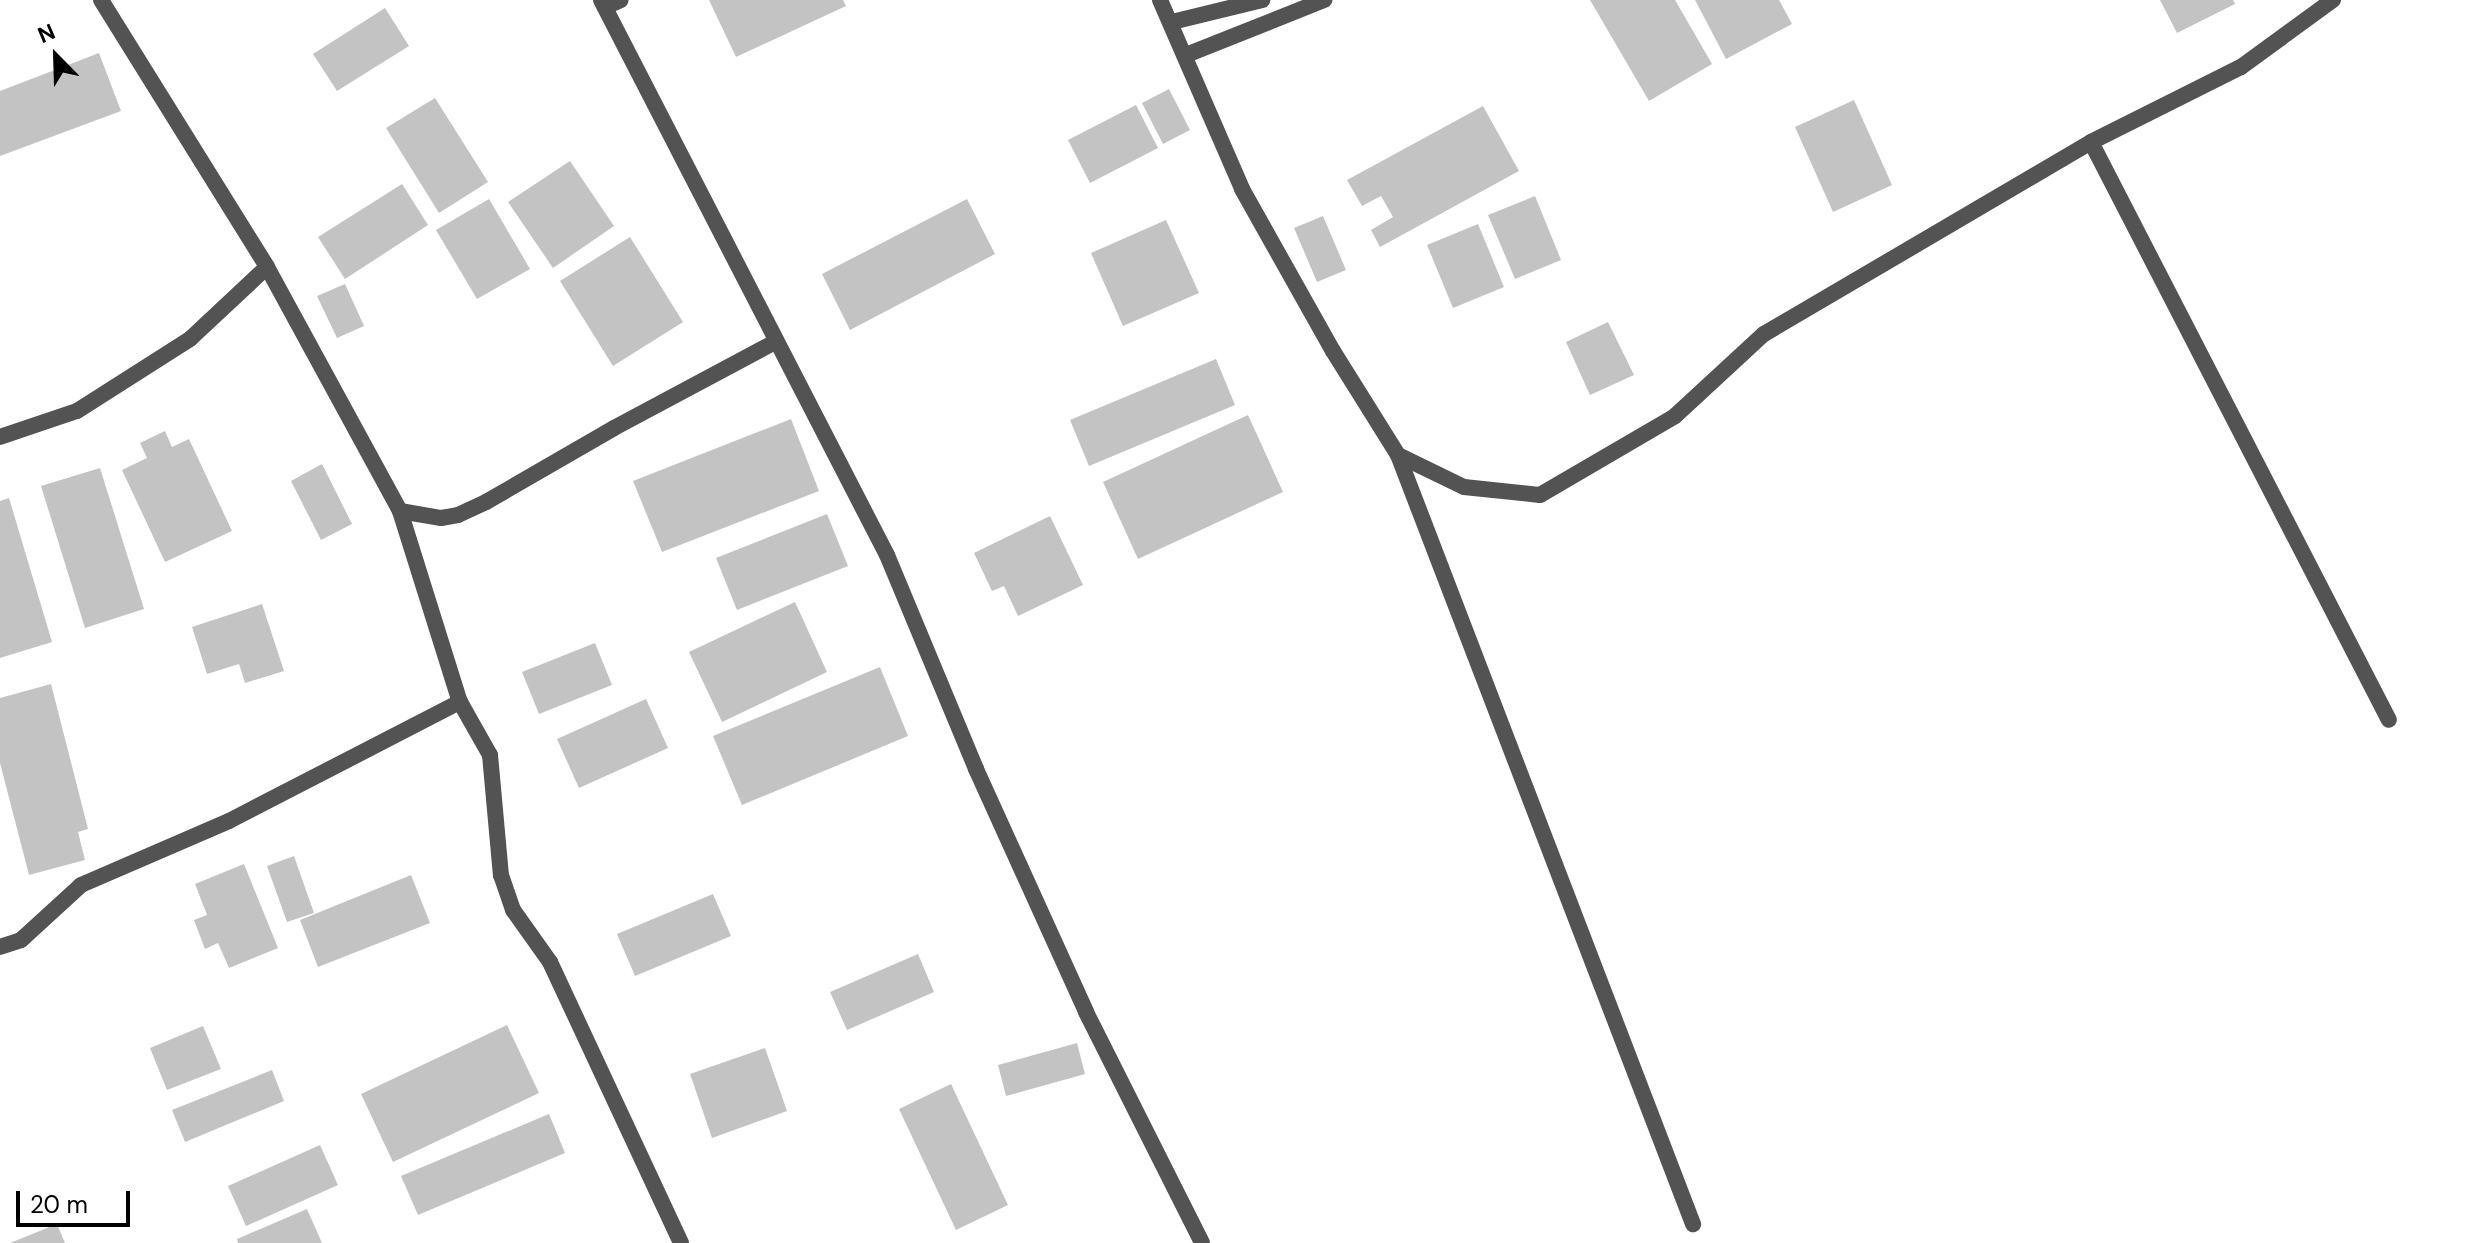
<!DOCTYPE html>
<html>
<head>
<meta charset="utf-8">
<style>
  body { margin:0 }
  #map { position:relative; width:2483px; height:1243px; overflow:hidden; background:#fff; font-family:"DM Sans",sans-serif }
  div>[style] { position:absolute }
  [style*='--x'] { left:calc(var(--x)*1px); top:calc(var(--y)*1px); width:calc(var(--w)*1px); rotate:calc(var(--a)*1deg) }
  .building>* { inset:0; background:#c3c3c3 }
  .minor>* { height:16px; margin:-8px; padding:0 8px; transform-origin:8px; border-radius:8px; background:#535353 }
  span { translate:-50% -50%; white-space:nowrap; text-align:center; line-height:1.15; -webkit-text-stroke:8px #fff; paint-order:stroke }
  .north { position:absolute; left:16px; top:16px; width:80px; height:80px; -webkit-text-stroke:6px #fff; paint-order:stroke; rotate:337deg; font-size:22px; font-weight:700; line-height:32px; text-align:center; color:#000 }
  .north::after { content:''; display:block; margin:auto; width:28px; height:36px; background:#000; clip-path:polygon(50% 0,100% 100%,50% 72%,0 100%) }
  .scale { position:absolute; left:16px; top:1191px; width:114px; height:36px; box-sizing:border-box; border:4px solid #000; border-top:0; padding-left:10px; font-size:24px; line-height:28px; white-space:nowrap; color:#000; -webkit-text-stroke:6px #fff; paint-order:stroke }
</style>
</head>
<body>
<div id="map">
  <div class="building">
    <div style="clip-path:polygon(709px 0,843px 0,846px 6px,736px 57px)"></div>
    <div style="clip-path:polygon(1590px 0,1675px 0,1712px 64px,1649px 101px)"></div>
    <div style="clip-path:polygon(1695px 0,1779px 0,1792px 24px,1726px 59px)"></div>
    <div style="clip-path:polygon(2160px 0,2233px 0,2235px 4px,2177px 33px)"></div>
    <div style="clip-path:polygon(385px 8px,409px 46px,337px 91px,313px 54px)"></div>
    <div style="clip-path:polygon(99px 53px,121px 111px,0 156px,0 91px)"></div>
    <div style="clip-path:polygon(1169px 89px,1190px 130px,1163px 144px,1142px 103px)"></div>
    <div style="clip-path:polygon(435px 98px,488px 182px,439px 213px,386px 128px)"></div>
    <div style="clip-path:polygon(1854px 100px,1892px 185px,1833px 212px,1795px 127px)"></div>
    <div style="clip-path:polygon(1136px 105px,1158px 148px,1090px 183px,1068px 140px)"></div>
    <div style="clip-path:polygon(1483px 106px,1519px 171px,1380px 247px,1371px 230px,1393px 217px,1381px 196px,1362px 206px,1347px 180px)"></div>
    <div style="clip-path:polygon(570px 161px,614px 226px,553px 268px,508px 202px)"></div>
    <div style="clip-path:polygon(402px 184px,428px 225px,345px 279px,318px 237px)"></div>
    <div style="clip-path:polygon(1535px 196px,1561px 260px,1515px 279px,1488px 215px)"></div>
    <div style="clip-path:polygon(489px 199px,530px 269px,477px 299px,436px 230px)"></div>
    <div style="clip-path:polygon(967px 199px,995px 254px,850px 330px,822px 274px)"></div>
    <div style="clip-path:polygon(1323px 216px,1346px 270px,1317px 282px,1294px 228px)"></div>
    <div style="clip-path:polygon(1166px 220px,1199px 293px,1123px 326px,1091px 253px)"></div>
    <div style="clip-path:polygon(1478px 224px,1504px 287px,1453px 308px,1427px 245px)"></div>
    <div style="clip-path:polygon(630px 237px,683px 322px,613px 366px,560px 281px)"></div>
    <div style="clip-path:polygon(345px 284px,364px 326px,337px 338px,317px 296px)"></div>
    <div style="clip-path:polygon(1608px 322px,1634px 375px,1590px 395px,1566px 342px)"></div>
    <div style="clip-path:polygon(1216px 359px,1235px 405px,1089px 466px,1070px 420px)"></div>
    <div style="clip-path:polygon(1248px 415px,1283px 492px,1138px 559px,1103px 482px)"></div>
    <div style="clip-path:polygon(791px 419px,819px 491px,662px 552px,633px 481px)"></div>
    <div style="clip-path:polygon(165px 431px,172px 447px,189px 439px,232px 531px,165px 562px,122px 470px,147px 458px,140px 443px)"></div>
    <div style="clip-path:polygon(322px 464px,352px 524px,321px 540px,291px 481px)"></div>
    <div style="clip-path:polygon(100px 468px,144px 609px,85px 628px,41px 486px)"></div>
    <div style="clip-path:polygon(9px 498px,52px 642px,0 658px,0 501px)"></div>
    <div style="clip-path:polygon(827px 514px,848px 566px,737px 610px,716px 558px)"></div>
    <div style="clip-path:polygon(1050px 516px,1083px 585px,1018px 616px,1004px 586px,992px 591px,974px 553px)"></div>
    <div style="clip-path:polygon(795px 602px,827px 672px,722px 722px,689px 652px)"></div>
    <div style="clip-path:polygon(262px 604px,284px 671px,245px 683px,239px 664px,207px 674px,192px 627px)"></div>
    <div style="clip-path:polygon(595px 643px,612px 685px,539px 714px,522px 672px)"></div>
    <div style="clip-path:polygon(880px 667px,908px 736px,742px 805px,713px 736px)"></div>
    <div style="clip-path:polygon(51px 684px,88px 829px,78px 832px,85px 860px,29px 875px,0 763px,0 698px)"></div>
    <div style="clip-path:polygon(646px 699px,668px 748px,579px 788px,557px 739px)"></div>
    <div style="clip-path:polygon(294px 856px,314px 913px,287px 922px,267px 866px)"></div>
    <div style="clip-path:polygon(244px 864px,278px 948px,229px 968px,218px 943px,205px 949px,194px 920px,207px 915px,195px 884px)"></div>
    <div style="clip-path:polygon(411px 875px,430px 923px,318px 967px,300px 920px)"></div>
    <div style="clip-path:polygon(713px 894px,731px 936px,635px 976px,617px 934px)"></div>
    <div style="clip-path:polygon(918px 954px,934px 992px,847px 1030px,830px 992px)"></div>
    <div style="clip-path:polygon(507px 1025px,539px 1093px,393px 1162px,361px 1094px)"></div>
    <div style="clip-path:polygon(203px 1026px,221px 1069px,167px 1090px,150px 1048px)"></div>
    <div style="clip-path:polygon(1077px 1043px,1085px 1074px,1006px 1096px,998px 1065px)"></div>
    <div style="clip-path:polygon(765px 1048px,787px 1111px,712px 1138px,690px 1074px)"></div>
    <div style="clip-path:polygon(272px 1070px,284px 1101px,185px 1142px,172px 1110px)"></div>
    <div style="clip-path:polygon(951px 1084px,1008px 1205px,956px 1230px,899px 1109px)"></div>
    <div style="clip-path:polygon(549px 1114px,565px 1153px,418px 1215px,401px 1176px)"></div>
    <div style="clip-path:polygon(320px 1145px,338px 1185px,246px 1226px,228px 1186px)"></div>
    <div style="clip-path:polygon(307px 1209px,322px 1243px,238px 1243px,237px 1239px)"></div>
    <div style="clip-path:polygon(57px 1224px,65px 1243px,10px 1243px)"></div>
  </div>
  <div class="minor">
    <div style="--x:101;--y:0;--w:314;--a:58.1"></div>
    <div style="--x:267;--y:267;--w:278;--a:61.4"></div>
    <div style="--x:400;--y:511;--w:200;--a:72.6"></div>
    <div style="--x:460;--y:702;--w:61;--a:60.5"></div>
    <div style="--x:490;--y:755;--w:121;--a:84.8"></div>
    <div style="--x:501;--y:875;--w:37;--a:71"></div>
    <div style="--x:513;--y:910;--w:64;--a:54.6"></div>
    <div style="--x:550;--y:962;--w:310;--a:65"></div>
    <div style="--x:601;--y:0;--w:624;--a:62.74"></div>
    <div style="--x:887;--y:555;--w:232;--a:67.4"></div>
    <div style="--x:976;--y:769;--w:267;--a:65.6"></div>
    <div style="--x:1086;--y:1012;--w:258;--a:63.3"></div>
    <div style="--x:1160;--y:0;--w:206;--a:66.5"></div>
    <div style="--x:1242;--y:189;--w:186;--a:60.7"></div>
    <div style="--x:1333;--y:351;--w:123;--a:58"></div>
    <div style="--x:1398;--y:455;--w:73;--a:25.9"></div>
    <div style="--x:1464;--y:487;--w:76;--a:6"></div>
    <div style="--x:1540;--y:495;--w:156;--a:-30.3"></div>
    <div style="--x:1675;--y:416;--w:121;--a:-42.7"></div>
    <div style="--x:1764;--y:334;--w:379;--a:-30.4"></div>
    <div style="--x:2091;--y:142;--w:168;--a:-26.6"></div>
    <div style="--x:2241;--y:67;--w:114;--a:-36.1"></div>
    <div style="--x:605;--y:7;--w:17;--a:-24"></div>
    <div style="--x:1172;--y:22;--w:93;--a:-13.7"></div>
    <div style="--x:1186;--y:55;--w:149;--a:-21.7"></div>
    <div style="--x:2091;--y:142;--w:650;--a:62.73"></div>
    <div style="--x:0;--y:437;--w:81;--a:-18.7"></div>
    <div style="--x:77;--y:411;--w:134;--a:-32.5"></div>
    <div style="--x:190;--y:339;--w:105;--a:-43.1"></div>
    <div style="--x:1398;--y:455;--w:824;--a:69.01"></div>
    <div style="--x:400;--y:511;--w:42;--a:9.7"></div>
    <div style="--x:441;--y:518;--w:17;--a:-10"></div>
    <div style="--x:458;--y:515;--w:31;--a:-25"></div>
    <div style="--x:486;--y:502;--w:148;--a:-30"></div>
    <div style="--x:614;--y:428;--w:183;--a:-28.1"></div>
    <div style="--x:0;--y:947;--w:22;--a:-18"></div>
    <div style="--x:21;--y:940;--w:81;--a:-42.5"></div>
    <div style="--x:81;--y:885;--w:161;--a:-23.4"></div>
    <div style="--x:229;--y:821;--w:260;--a:-27.3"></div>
  </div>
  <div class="north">N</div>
  <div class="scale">20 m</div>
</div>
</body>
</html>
